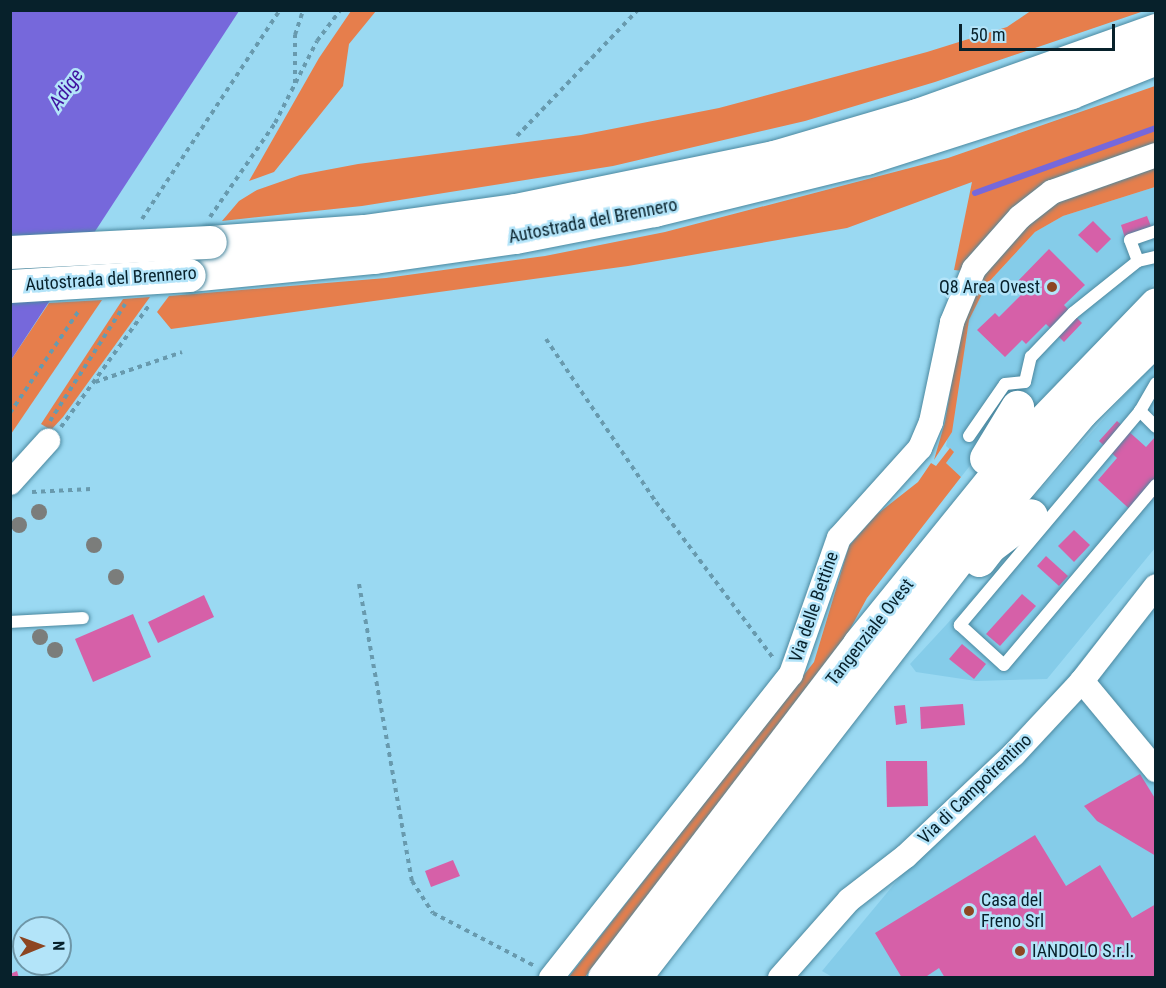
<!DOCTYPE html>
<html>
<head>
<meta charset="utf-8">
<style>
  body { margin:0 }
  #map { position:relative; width:1166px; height:988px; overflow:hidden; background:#9ad9f2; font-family:"Roboto Condensed",sans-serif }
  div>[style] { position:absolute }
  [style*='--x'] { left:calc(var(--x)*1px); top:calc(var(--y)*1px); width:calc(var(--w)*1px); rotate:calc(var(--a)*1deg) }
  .built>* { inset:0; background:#85cce9 }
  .green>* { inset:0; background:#e67e4c }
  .water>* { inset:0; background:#7668db }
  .stream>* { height:6px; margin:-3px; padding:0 3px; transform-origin:3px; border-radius:3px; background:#7668db }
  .building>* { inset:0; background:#d660a8 }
  .path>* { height:4px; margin-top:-2px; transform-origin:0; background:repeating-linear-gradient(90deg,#689aae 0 4.5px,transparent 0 9px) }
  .roads { filter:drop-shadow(0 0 2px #4b889f) drop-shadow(0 0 2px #4b889f) }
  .lane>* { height:12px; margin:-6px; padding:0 6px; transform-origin:6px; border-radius:6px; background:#fff }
  .street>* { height:24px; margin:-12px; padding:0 12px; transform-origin:12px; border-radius:12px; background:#fff }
  .highway>* { height:33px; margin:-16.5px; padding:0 16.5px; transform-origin:16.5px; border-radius:16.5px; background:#fff }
  .bridges { filter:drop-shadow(0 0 2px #4b889f) drop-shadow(0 0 2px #4b889f) }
  .highway-bridge>* { height:33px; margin:-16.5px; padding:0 16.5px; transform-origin:16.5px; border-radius:16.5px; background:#fff }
  .trees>* { width:16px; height:16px; margin:-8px; border-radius:50%; background:#7b7d7b }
  .dots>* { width:16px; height:16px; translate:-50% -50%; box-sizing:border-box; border:3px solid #b3e4f9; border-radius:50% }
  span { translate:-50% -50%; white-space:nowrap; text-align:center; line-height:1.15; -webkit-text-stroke:5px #b3e4f9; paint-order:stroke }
  .street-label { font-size:18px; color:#07212b }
  .poi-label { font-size:18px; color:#07212b }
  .right { translate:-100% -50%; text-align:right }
  .left { translate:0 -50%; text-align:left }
  .water-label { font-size:20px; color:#3f13a0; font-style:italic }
  .frame { position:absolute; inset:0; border:12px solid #07212b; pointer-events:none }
  .north { position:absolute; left:12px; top:916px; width:60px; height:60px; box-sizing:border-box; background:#b3e4f9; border:2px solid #6e96a7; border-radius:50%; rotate:89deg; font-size:16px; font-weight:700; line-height:24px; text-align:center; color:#07212b }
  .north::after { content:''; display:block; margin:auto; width:21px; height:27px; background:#8d4622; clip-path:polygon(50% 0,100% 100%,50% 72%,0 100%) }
  .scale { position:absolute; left:959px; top:24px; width:156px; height:27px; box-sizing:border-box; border:3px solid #07212b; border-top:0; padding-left:8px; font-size:18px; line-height:21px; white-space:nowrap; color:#07212b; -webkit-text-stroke:4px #b3e4f9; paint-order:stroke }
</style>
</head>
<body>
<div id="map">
  <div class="built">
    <div style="clip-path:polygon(1155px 187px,1155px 283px,1030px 411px,999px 429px,961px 477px,946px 463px,953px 452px,946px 446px,969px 320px,987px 284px,1035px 232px,1063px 216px)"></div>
    <div style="clip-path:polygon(1155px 361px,1155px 548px,1047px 679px,976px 681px,916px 672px,910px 664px,1029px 535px,1025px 507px)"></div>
    <div style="clip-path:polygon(1155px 570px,1155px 977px,834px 978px,822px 971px)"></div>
  </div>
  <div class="green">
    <div style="clip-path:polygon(1032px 10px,1144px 11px,935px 82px,805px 121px,613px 166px,362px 206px,222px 221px,239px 201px,257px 190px,300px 175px,358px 164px,581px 135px,719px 108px,927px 52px,1007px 27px)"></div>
    <div style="clip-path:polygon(351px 11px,376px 11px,349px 44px,343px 86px,274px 172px,249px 181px,319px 58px)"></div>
    <div style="clip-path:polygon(1155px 86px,1155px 145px,1074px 170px,1039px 188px,964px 271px,954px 270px,972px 182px,847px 228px,628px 266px,171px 329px,157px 312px,169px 296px,386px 278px,545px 256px,665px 232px,948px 158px)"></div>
    <div style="clip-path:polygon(1155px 164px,1155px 187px,1063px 216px,1035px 232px,987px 284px,969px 320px,952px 432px,934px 460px,945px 422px,963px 316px,994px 255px,1048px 206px)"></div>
    <div style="clip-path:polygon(150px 297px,63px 417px,51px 430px,41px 424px,123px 299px)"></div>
    <div style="clip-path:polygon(102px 300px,11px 434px,11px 360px,49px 303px)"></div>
    <div style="clip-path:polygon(950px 448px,954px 452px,946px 463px,961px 477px,867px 598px,836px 655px,585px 977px,568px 978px,814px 662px,849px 546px,876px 515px,918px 482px,931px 463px,936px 466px)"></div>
  </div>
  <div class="water">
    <div style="clip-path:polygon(11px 11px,239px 11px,11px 360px)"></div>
  </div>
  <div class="stream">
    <div style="--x:975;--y:193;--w:192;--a:-19.8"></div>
  </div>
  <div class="building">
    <div style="clip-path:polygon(1147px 216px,1152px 229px,1125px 238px,1121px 225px)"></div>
    <div style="clip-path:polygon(1093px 221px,1111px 239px,1097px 253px,1078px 235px)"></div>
    <div style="clip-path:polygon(1049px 249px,1085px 285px,1064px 305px,1082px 323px,1064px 342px,1046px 324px,1026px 344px,1022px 340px,1005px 357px,977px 330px,995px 313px,999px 317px,1021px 295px,1012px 287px)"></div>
    <div style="clip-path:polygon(1117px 421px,1146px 447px,1156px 436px,1156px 495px,1137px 516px,1098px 480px,1117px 458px,1099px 441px)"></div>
    <div style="clip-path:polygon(1074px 530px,1090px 545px,1074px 562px,1058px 546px)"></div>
    <div style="clip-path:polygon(1046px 556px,1068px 576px,1059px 586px,1037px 566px)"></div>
    <div style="clip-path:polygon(1022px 594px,1036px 606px,1000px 646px,986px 634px)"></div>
    <div style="clip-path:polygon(204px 595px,214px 617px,158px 643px,148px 622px)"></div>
    <div style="clip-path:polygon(133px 614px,151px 657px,93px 682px,75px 639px)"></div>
    <div style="clip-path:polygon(962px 644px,986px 664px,974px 679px,949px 659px)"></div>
    <div style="clip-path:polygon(963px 704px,965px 725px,921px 729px,920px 707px)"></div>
    <div style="clip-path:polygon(905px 705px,907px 723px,896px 725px,894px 706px)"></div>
    <div style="clip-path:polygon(886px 761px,927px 761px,928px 806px,887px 807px)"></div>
    <div style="clip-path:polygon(1140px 774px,1156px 800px,1156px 856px,1097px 821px,1084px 806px)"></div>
    <div style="clip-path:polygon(1035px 835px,1066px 886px,1100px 865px,1132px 918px,1156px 904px,1156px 978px,945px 978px,939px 968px,924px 978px,902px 978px,875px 933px)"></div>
    <div style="clip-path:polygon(453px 860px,460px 876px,431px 887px,425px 871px)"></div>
    <div style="clip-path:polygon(17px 971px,19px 978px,10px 978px,10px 974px)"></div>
  </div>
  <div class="path">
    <div style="--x:295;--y:83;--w:48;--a:-90"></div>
    <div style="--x:295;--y:35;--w:26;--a:-72"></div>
    <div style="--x:517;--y:136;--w:175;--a:-46.2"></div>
    <div style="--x:210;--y:217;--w:114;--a:-55.3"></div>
    <div style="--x:275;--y:123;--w:92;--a:-62.9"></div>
    <div style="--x:317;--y:41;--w:39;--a:-53"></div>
    <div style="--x:142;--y:219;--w:250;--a:-56.6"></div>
    <div style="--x:546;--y:339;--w:197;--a:56"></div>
    <div style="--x:656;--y:502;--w:196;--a:53.1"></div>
    <div style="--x:95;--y:382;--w:92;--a:-19"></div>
    <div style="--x:10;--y:413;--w:125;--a:-56.1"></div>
    <div style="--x:50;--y:421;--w:139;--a:-57.3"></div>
    <div style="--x:61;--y:427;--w:152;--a:-54.1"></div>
    <div style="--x:32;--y:492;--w:59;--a:-2.9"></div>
    <div style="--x:359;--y:584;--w:302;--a:79.9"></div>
    <div style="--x:412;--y:881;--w:38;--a:57"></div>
    <div style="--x:433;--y:913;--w:113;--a:27.5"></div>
  </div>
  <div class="roads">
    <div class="lane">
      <div style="--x:1138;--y:261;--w:18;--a:-13"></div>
      <div style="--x:1140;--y:411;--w:32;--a:-60"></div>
      <div style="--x:1156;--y:427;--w:23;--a:-135"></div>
      <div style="--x:1140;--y:411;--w:280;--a:130.1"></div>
      <div style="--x:960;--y:625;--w:59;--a:42.3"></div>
      <div style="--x:1004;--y:665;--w:236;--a:-49.8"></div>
      <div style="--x:969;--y:436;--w:63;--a:-55.3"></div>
      <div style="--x:1005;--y:384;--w:20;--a:-6"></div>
      <div style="--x:1025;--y:382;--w:26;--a:-77"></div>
      <div style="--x:1031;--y:357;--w:61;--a:-46.3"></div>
      <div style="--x:1073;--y:313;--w:83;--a:-38.7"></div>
      <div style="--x:1138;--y:261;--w:22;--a:-111"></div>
      <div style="--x:1130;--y:240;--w:28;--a:-19"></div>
      <div style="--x:10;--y:622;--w:73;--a:-3.1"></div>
    </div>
    <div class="street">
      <div style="--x:10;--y:483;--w:57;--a:-47.9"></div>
      <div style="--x:1082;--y:681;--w:116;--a:50.3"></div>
      <div style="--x:551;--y:978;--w:387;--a:-51.7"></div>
      <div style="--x:791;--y:674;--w:144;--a:-70.6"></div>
      <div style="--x:839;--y:538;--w:121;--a:-48"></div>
      <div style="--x:920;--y:448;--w:28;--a:-67"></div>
      <div style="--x:931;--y:422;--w:102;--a:-78.1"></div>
      <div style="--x:952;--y:322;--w:57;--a:-67.5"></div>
      <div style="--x:974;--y:269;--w:69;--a:-48.5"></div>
      <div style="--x:1020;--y:217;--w:41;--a:-38"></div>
      <div style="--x:1052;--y:192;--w:110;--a:-19.6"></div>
      <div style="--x:780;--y:978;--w:104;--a:-48.5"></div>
      <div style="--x:849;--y:900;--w:72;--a:-37.7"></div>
      <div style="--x:906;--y:856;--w:149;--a:-43.4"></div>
      <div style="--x:1014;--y:754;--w:100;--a:-47"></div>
      <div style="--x:1082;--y:681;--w:120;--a:-52.1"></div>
    </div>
    <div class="highway">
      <div style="--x:210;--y:242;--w:154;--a:-4.1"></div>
      <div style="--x:364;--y:231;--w:152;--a:-7.9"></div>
      <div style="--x:515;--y:210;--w:264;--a:-11.6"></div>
      <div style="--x:774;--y:157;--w:149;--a:-16.4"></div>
      <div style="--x:917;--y:115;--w:254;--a:-19.6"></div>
      <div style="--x:189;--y:275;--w:186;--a:-5.6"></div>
      <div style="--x:374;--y:257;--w:142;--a:-8.1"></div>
      <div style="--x:515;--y:237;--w:142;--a:-11"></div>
      <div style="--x:654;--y:210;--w:218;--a:-13.8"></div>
      <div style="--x:866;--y:158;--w:215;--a:-17.8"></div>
      <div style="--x:1071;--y:92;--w:92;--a:-21.8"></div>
      <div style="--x:986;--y:458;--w:60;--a:-58.7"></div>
      <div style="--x:979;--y:560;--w:18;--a:-52"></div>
      <div style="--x:990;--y:546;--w:51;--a:-37.1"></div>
      <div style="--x:604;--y:978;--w:420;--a:-52.6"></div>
      <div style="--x:859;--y:644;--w:257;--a:-51"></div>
      <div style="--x:1021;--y:444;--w:194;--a:-46"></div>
      <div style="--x:634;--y:978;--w:560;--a:-52.25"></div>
      <div style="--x:977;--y:535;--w:161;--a:-49.8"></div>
      <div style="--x:1081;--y:412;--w:105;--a:-44.6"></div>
    </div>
  </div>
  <div class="bridges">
    <div class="highway-bridge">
      <div style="--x:10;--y:252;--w:200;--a:-2.9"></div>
      <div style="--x:10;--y:286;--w:179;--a:-3.5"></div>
    </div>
  </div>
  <div class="trees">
    <div style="left:39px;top:512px"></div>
    <div style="left:19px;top:525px"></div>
    <div style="left:94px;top:545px"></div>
    <div style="left:116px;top:577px"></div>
    <div style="left:40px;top:637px"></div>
    <div style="left:55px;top:650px"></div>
  </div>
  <div class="dots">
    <div style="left:1052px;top:287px;background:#8d4622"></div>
    <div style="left:969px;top:911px;background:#8d4622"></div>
    <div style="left:1020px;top:951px;background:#8d4622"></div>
  </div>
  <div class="street-label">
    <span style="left:593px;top:221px;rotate:-11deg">Autostrada del Brennero</span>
    <span style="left:111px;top:279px;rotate:-4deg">Autostrada del Brennero</span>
    <span style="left:814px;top:607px;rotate:-71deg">Via delle Bettine</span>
    <span style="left:870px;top:632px;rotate:-52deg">Tangenziale Ovest</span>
    <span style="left:975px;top:789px;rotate:-44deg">Via di Campotrentino</span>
  </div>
  <div class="poi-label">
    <span class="right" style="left:1040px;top:287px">Q8 Area Ovest</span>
    <span class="left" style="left:981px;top:911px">Casa del<br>Freno Srl</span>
    <span class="left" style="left:1032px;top:951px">IANDOLO S.r.l.</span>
  </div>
  <div class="water-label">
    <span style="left:66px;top:89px;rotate:-55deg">Adige</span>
  </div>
  <div class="frame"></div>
  <div class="north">N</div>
  <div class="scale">50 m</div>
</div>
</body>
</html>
